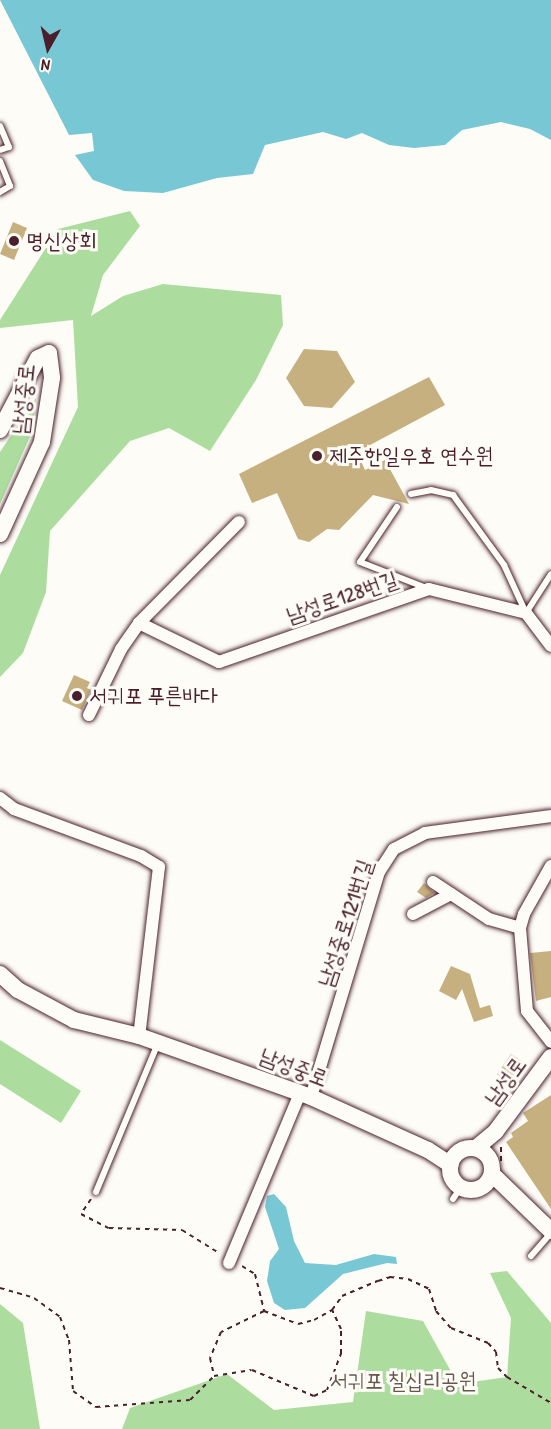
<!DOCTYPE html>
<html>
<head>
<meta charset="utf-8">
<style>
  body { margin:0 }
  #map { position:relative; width:551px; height:1429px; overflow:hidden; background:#fdfcf7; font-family:"Patrick Hand","Poor Story",sans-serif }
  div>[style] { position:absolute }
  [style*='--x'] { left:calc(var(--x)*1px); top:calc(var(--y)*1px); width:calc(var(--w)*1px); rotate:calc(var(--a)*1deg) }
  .green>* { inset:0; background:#acdd9e }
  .water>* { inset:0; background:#78c7d4 }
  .building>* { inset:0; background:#c7b07f }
  .path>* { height:2px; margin-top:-1px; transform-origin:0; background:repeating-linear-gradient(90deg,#4a1f2b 0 4.5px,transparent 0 9px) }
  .roads { filter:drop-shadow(0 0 2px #4a1f2b) drop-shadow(0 0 2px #4a1f2b) }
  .lane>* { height:6px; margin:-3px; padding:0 3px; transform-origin:3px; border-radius:3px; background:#fdfcf7 }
  .street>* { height:12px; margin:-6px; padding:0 6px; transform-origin:6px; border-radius:6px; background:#fdfcf7 }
  .secondary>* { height:16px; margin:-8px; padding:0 8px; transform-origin:8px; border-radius:8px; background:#fdfcf7 }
  .secondary>.ring { margin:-8px; padding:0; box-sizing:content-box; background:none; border:16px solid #fdfcf7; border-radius:50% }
  .dots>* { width:16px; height:16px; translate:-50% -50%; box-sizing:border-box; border:3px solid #fdfcf7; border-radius:50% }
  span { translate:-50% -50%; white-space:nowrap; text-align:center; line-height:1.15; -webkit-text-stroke:6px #fdfcf7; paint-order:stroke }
  .poi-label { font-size:22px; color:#4a1f2b }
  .left { translate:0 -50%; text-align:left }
  .street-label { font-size:22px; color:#4a1f2b }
  .park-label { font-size:22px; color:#67584e }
  .north { position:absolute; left:18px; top:18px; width:60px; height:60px; -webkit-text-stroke:4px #fdfcf7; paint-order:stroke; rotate:188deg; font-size:16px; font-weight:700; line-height:24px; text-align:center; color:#4a1f2b }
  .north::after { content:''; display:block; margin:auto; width:21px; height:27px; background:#4a1f2b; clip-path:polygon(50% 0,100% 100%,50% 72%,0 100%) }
</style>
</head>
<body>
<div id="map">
  <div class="green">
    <div style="clip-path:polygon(130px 211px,140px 226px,103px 275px,91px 316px,123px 296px,163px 284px,281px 295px,283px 325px,256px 380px,210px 451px,169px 428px,130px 441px,50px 531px,46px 592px,23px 653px,0 677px,0 575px,78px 407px,73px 320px,0 328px,0 320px,58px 229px)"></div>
    <div style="clip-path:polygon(36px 398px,32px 432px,0 504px,0 452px)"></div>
    <div style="clip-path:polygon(0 1040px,81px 1091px,61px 1123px,0 1084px)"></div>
    <div style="clip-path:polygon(507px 1271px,551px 1323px,551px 1429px,122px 1429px,130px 1408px,227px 1374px,274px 1410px,353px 1402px,366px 1311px,423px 1321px,458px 1384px,507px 1377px,511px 1318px,490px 1273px)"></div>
    <div style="clip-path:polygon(0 1304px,23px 1323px,40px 1429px,0 1429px)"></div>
  </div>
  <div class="water">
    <div style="clip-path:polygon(0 0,551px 0,551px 140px,530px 129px,501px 122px,462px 130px,445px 145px,414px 148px,389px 145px,362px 133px,346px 139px,323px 132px,265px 145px,253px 174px,217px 178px,163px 193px,124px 191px,93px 180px,75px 155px,94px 151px,92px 133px,69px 135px)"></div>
    <div style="clip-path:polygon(274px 1194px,286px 1207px,294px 1241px,305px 1263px,336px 1265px,374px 1254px,396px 1257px,397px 1264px,387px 1263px,343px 1274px,305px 1308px,285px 1310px,274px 1303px,267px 1281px,270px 1261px,279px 1249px,265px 1207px,267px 1196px)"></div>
  </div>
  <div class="building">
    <div style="clip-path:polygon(13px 222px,27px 228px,14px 260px,0 254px)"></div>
    <div style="clip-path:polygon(304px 349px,337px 351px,355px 382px,332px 408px,304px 406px,286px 378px)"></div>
    <div style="clip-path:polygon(429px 377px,445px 405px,357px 452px,365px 470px,385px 460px,409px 504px,373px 495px,339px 530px,327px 529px,309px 542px,298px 539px,277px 493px,252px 503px,239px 474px)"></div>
    <div style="clip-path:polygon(74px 675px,90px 682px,87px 688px,91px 690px,82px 710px,62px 701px)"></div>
    <div style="clip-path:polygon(424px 883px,434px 893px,426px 898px,417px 892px)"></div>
    <div style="clip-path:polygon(551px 951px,551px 997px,536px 1001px,530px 953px)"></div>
    <div style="clip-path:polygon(451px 966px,470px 974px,480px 1008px,490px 1005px,493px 1016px,474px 1022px,462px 989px,456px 1000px,439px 991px)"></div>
    <div style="clip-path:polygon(511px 1054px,527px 1065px,513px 1085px,497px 1074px)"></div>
    <div style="clip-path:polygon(551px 1095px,551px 1209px,506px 1142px,513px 1137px,511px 1133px,528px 1121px,523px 1113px)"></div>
  </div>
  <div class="path">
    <div style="--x:501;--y:1161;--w:15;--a:-90"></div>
    <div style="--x:468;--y:1191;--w:18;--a:-3"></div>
    <div style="--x:91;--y:1199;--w:18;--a:124"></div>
    <div style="--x:81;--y:1214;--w:31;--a:27"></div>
    <div style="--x:109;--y:1228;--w:73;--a:1.6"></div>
    <div style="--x:182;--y:1230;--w:44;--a:31.9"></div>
    <div style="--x:242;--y:1266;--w:15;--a:32"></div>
    <div style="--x:255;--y:1274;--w:38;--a:76"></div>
    <div style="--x:264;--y:1311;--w:36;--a:21"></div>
    <div style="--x:298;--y:1324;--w:16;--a:-14"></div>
    <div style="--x:314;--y:1320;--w:21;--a:-29"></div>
    <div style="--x:332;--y:1310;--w:17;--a:-54"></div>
    <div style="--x:342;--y:1296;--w:39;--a:-23"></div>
    <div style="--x:378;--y:1281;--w:13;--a:-18"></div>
    <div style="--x:390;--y:1277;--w:18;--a:6"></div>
    <div style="--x:408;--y:1279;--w:23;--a:25"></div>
    <div style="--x:429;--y:1289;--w:23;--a:72"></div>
    <div style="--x:436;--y:1311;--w:23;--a:49"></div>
    <div style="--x:451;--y:1328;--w:40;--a:22"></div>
    <div style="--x:488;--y:1343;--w:12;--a:48"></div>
    <div style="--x:496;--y:1352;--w:16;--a:83"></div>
    <div style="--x:498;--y:1368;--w:13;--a:45"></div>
    <div style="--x:507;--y:1377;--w:51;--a:30.6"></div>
    <div style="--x:0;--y:1288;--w:35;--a:16"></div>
    <div style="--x:34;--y:1298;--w:32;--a:36"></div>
    <div style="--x:60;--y:1317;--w:25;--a:69"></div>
    <div style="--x:69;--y:1340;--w:51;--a:85.5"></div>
    <div style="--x:73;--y:1391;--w:28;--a:35"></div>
    <div style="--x:96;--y:1407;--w:94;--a:-4.3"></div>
    <div style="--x:190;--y:1400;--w:34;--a:-45"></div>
    <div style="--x:264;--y:1311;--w:48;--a:154"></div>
    <div style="--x:221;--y:1332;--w:28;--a:113"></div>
    <div style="--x:210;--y:1358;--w:18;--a:77"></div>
    <div style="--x:214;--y:1376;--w:38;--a:-9"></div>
    <div style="--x:252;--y:1370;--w:67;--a:22.8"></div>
    <div style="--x:314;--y:1396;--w:14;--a:-25"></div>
    <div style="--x:327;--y:1390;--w:39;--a:-69"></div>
    <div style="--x:341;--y:1354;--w:25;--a:-90"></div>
    <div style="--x:341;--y:1329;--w:21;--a:-115"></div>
  </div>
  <div class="roads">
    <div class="lane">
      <div style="--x:0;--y:126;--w:23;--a:67"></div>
      <div style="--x:9;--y:147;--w:9;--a:162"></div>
      <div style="--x:0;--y:161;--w:27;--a:68"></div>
      <div style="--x:10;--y:186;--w:12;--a:149"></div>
      <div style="--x:411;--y:494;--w:20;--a:-11"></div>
      <div style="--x:431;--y:490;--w:23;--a:13"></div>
      <div style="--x:453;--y:495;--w:87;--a:53.9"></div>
      <div style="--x:504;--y:565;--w:53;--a:65.4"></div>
      <div style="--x:397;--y:507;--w:66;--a:123.9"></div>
      <div style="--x:360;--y:562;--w:74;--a:21.4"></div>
      <div style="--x:526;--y:613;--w:46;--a:-57.3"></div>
      <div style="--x:96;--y:1192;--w:161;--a:-67.4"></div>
      <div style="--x:453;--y:1199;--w:14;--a:-56"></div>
      <div style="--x:531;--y:1256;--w:30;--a:-49"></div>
    </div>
    <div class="street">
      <div style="--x:139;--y:623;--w:142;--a:-45.3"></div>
      <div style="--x:89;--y:715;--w:73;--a:-64.1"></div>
      <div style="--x:121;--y:649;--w:32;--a:-55"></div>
      <div style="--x:139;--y:623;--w:89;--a:26"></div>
      <div style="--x:219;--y:662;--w:222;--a:-19.2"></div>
      <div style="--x:429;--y:589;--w:100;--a:13.9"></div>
      <div style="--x:526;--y:613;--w:41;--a:52.9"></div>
      <div style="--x:0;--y:798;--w:18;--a:38"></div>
      <div style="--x:14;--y:809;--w:135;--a:20.3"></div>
      <div style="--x:141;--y:856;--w:21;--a:31"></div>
      <div style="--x:159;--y:867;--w:170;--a:96.7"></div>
      <div style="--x:551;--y:866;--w:55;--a:119.4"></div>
      <div style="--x:524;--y:914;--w:15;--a:106"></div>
      <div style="--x:520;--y:928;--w:83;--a:85.2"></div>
      <div style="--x:527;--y:1011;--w:39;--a:52"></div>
      <div style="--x:433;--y:882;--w:67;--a:33.5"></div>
      <div style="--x:489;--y:919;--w:32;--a:16"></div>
      <div style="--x:413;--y:914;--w:43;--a:-27.8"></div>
      <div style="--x:311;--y:1097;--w:235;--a:-73.2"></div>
      <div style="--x:379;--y:872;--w:27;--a:-57"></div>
      <div style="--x:394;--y:849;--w:35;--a:-27"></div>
      <div style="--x:425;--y:833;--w:127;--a:-7.7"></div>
      <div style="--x:229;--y:1263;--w:184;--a:-67.3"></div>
    </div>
    <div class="secondary">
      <div style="--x:0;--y:430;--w:81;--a:-62.2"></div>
      <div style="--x:38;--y:358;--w:12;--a:-24"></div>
      <div style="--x:49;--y:353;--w:25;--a:83"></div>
      <div style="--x:52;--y:378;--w:65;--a:98.9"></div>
      <div style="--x:42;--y:442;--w:101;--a:114.5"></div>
      <div style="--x:0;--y:974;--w:24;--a:42"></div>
      <div style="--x:18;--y:990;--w:64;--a:28.2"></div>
      <div style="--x:74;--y:1020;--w:67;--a:13.8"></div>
      <div style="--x:139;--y:1036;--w:182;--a:19.5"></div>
      <div style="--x:311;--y:1097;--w:128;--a:24.4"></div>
      <div style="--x:428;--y:1150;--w:27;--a:33"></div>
      <div style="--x:476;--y:1148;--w:26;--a:-40"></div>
      <div style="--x:496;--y:1131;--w:92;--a:-53.4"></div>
      <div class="ring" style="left:450px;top:1148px;width:26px;height:26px"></div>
      <div style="--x:492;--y:1174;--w:82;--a:44"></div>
    </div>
  </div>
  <div class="dots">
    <div style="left:14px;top:241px;background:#4a1f2b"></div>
    <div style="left:317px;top:456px;background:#4a1f2b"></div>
    <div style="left:77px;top:696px;background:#4a1f2b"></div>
  </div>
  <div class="poi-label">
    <span class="left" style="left:26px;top:241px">명신상회</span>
    <span class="left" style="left:329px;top:456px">제주한일우호 연수원</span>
    <span class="left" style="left:89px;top:696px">서귀포 푸른바다</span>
  </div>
  <div class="street-label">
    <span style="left:23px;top:399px;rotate:-84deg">남성중로</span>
    <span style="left:342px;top:597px;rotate:-19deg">남성로128번길</span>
    <span style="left:345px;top:923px;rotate:-72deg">남성중로121번길</span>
    <span style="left:294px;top:1067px;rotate:21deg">남성중로</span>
    <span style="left:505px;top:1081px;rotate:-54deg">남성로</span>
  </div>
  <div class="park-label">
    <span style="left:403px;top:1381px">서귀포 칠십리공원</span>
  </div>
  <div class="north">N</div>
</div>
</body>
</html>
